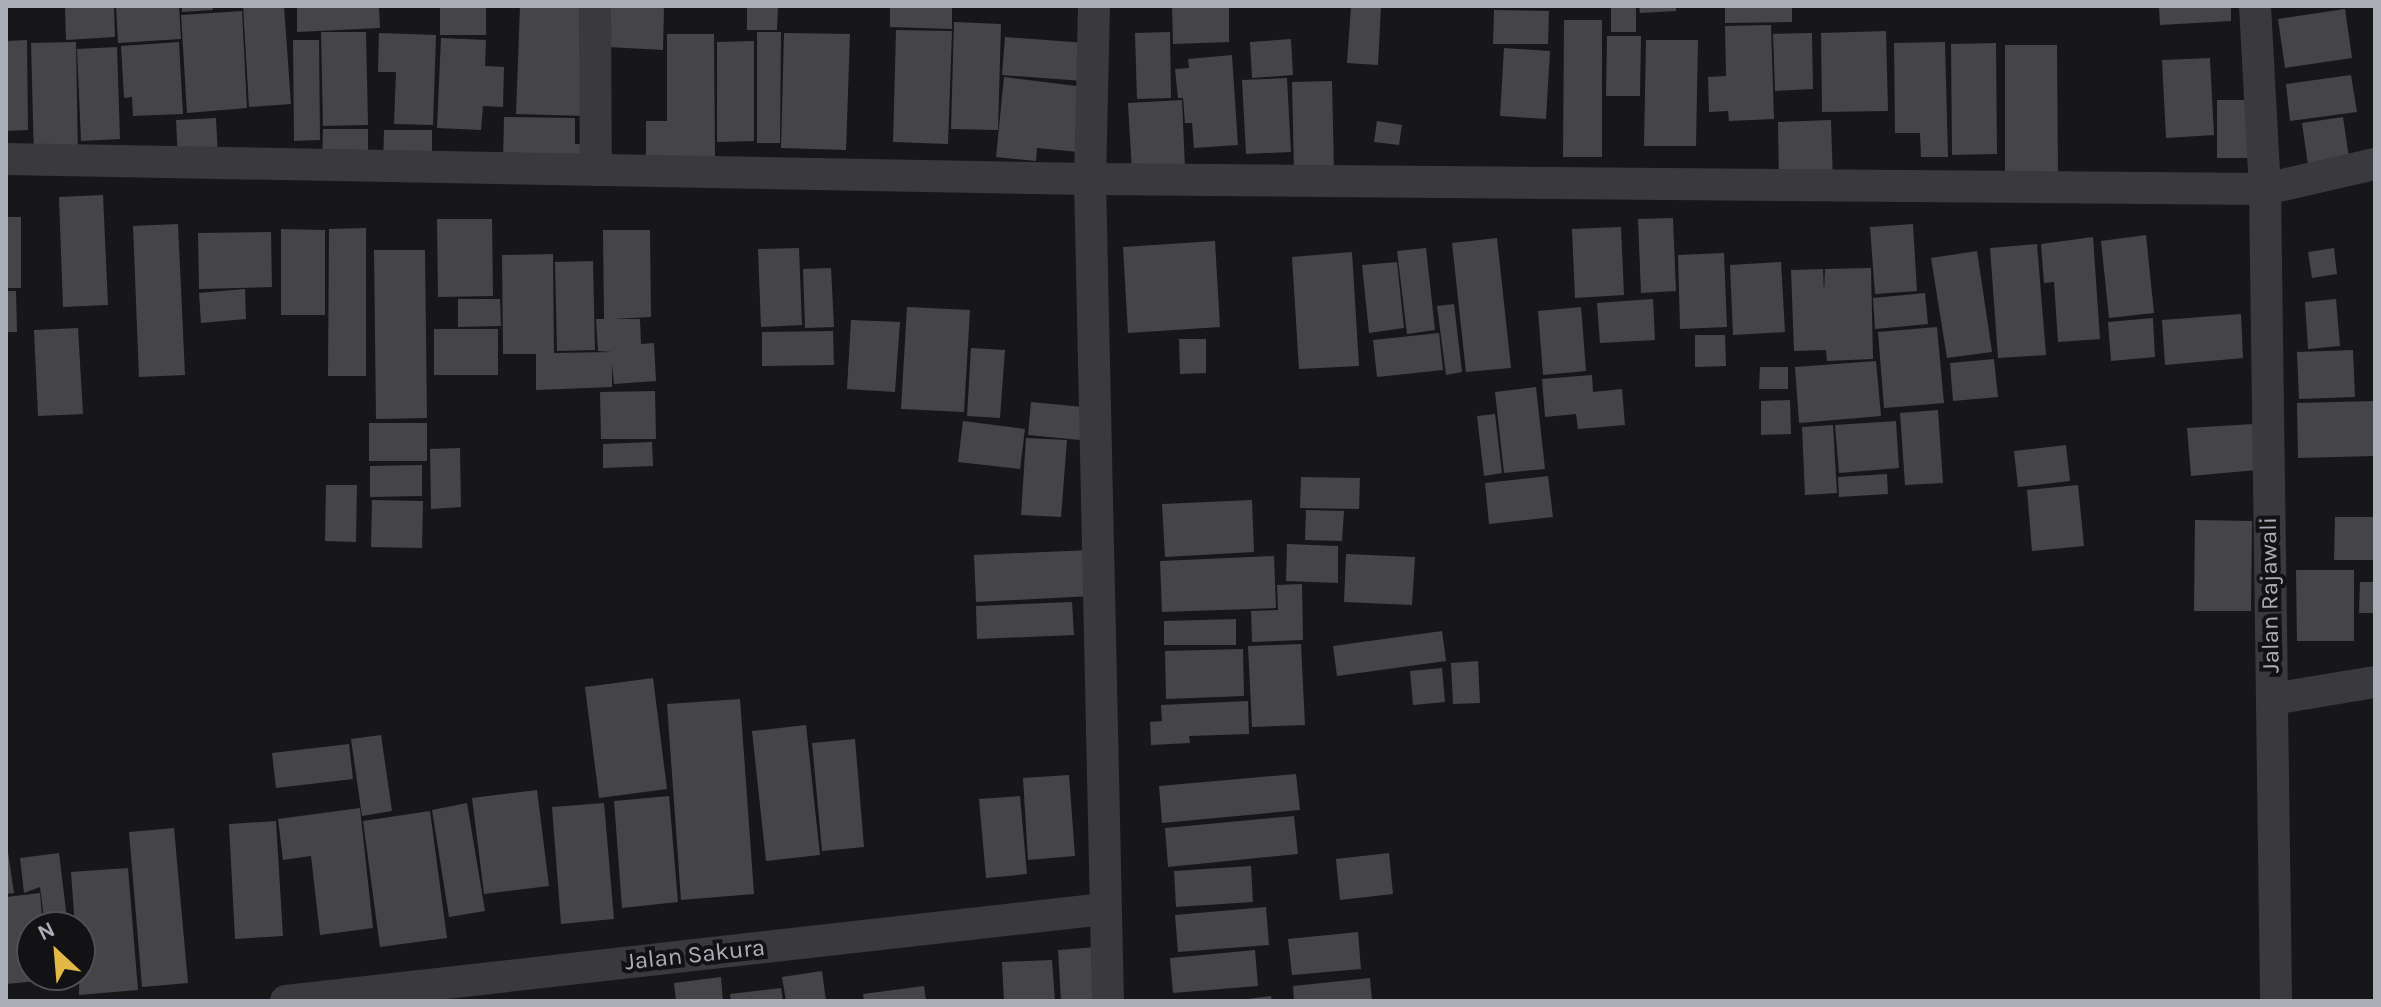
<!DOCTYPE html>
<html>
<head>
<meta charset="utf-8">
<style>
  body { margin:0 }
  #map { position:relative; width:2381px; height:1007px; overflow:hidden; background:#171719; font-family:Karla,sans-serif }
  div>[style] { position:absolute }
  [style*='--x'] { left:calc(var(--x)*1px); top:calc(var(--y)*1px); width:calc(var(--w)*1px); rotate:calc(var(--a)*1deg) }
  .building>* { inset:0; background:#454449 }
  .minor>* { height:32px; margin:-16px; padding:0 16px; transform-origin:16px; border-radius:16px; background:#39393e }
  span { translate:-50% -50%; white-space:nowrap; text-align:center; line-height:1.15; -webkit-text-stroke:8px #121214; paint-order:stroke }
  .street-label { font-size:24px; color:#abaeb8 }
  .frame { position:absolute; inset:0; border:8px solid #abaeb8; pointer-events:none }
  .north { position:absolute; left:16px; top:911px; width:80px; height:80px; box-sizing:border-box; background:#121214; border:2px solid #4f5056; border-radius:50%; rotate:334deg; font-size:22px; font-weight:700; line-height:32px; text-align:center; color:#abaeb8 }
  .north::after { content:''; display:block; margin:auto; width:28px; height:36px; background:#e2b846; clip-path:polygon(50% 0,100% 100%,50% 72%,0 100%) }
</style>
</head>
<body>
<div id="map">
  <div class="building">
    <div style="clip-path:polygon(65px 6px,114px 6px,115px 37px,66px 40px)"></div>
    <div style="clip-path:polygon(116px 6px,179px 6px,181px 39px,118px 43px)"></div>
    <div style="clip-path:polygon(182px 6px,212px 6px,213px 10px,182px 12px)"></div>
    <div style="clip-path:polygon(243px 6px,284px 6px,291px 104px,249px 107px)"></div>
    <div style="clip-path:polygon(297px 6px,379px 6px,380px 28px,297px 32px)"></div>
    <div style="clip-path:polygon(440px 6px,486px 7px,486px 35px,440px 35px)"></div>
    <div style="clip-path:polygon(520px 6px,589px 6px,585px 116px,516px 114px)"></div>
    <div style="clip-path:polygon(610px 6px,664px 6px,663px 50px,608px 47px)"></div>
    <div style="clip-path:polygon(747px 6px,778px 6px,777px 30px,747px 30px)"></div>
    <div style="clip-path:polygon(890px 6px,952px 6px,952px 29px,890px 27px)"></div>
    <div style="clip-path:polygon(1172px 6px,1229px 6px,1229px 42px,1173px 44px)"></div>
    <div style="clip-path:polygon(1351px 6px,1381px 6px,1378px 65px,1347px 63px)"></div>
    <div style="clip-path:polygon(1611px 6px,1636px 6px,1636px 32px,1611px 32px)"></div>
    <div style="clip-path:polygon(1639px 6px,1676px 6px,1676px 11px,1640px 13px)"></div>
    <div style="clip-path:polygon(1725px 6px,1792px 6px,1792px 22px,1725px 23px)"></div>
    <div style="clip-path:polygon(2159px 6px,2231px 6px,2231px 21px,2160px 25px)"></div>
    <div style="clip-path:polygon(2345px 9px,2352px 58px,2285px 68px,2278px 19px)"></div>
    <div style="clip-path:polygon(1494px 10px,1549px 11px,1548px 44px,1493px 44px)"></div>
    <div style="clip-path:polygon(242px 11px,247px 108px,187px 113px,181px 15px)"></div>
    <div style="clip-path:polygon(1564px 20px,1602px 20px,1602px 157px,1563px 157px)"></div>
    <div style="clip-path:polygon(954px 22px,1001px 24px,998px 130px,951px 129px)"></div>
    <div style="clip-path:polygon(1771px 25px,1774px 119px,1729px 121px,1728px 111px,1709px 112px,1708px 77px,1726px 76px,1725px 26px)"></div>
    <div style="clip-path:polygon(896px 30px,952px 31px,948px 144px,893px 142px)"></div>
    <div style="clip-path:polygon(1886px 31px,1888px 111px,1822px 112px,1821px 33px)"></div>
    <div style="clip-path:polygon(321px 32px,366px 32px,368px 125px,323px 126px)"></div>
    <div style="clip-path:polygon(757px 32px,781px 32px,780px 143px,757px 143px)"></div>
    <div style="clip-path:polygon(1170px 32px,1171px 98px,1137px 99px,1135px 33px)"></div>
    <div style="clip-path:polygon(379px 33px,436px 35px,433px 125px,394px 124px,396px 72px,378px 72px)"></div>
    <div style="clip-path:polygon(784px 33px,850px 34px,846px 150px,781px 148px)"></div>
    <div style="clip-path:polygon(1812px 33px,1813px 89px,1775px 91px,1773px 34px)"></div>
    <div style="clip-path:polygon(667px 34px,714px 34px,715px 159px,646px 159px,646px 121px,667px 121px)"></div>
    <div style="clip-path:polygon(1607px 36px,1641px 36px,1640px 96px,1606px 96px)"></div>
    <div style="clip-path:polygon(1005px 37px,1086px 43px,1083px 81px,1002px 75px)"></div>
    <div style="clip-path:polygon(441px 38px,486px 40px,485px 66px,504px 67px,503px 107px,483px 106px,481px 130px,437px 128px)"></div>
    <div style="clip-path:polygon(1291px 39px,1293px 75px,1252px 78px,1250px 42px)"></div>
    <div style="clip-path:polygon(27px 40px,28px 130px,6px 131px,6px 41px)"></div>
    <div style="clip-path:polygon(293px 40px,319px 40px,320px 140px,294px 141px)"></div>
    <div style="clip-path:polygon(1646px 40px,1698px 40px,1696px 146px,1644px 146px)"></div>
    <div style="clip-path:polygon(754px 41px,754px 141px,717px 142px,717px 42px)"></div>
    <div style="clip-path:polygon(76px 42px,78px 158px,34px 159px,31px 43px)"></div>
    <div style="clip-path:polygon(179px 42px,183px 114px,133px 116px,132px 97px,124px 98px,121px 46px)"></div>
    <div style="clip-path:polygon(1945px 42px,1948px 157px,1921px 157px,1920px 133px,1895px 133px,1894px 43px)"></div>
    <div style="clip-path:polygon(1996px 43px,1997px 154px,1952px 155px,1951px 44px)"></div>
    <div style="clip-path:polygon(2005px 45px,2057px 45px,2058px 176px,2005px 176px)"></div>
    <div style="clip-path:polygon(117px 47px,120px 139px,81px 141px,77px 49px)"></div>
    <div style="clip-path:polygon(1504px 48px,1550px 51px,1546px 119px,1500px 116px)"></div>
    <div style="clip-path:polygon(1232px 55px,1238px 145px,1194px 148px,1192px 123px,1185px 123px,1183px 98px,1178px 98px,1175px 69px,1189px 68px,1188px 59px)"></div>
    <div style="clip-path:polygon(2210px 58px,2214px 135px,2166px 138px,2162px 60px)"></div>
    <div style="clip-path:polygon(2351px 75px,2357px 112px,2290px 121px,2286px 84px)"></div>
    <div style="clip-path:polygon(1004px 77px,1085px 87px,1079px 152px,1037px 148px,1036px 161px,996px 157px)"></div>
    <div style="clip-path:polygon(1287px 78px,1291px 152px,1246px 154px,1242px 80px)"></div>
    <div style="clip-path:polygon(1332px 81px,1334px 172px,1294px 173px,1292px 82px)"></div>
    <div style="clip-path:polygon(1182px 100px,1185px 168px,1132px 172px,1128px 103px)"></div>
    <div style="clip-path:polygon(2217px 100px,2253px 100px,2254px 158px,2217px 158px)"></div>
    <div style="clip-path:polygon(504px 117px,575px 118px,575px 144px,589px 144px,589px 165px,503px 163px)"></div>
    <div style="clip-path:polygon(2343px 117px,2350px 165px,2309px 172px,2302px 123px)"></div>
    <div style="clip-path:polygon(216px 118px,218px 157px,178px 160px,176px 120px)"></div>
    <div style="clip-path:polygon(1831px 120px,1833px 184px,1779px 185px,1778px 122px)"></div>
    <div style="clip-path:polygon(1377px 121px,1402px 125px,1399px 145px,1374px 142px)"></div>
    <div style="clip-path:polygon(323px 129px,368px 129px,368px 162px,322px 162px)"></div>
    <div style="clip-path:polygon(384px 130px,432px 130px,432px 165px,383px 164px)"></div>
    <div style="clip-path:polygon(103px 195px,108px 305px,63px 307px,59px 197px)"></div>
    <div style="clip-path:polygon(6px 217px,21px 217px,21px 288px,6px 288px)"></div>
    <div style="clip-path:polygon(1673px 218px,1676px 291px,1641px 293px,1638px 219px)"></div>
    <div style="clip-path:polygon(437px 219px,492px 219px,493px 296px,438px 297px)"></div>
    <div style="clip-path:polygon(178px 224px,185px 375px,139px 377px,133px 226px)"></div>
    <div style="clip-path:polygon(1913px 224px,1917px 291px,1875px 294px,1870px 227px)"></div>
    <div style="clip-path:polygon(1621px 227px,1624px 295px,1575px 298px,1572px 229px)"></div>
    <div style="clip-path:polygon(366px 228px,366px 376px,328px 376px,329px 229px)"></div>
    <div style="clip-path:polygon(281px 229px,325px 230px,325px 315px,281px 315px)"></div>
    <div style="clip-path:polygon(603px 230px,650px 230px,651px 317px,613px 319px,640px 319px,641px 344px,654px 343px,656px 381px,614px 384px,612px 364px,612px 387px,536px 390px,536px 354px,503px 354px,502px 255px,553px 254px,554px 353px,612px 352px,598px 351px,596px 319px,604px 319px)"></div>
    <div style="clip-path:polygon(271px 232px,272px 287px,199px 289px,198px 233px)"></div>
    <div style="clip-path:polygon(2146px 235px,2154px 313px,2109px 318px,2101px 241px)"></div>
    <div style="clip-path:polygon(2093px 237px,2100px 339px,2058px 342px,2054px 282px,2044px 283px,2041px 244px)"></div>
    <div style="clip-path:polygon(1497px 238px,1511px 368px,1466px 372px,1452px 243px)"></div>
    <div style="clip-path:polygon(1215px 241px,1220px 327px,1128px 333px,1123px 247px)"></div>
    <div style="clip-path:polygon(2037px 244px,2046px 355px,1998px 358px,1990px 248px)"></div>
    <div style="clip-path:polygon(799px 248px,802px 325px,761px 327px,758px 249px)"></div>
    <div style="clip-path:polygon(1426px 248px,1435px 330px,1407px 334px,1397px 251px)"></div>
    <div style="clip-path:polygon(2334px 248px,2337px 274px,2312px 278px,2308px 252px)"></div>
    <div style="clip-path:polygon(374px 250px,425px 250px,427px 418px,376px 419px)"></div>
    <div style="clip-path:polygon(1977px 251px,1992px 352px,1947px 358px,1931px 258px)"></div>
    <div style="clip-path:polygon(1352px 252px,1359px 366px,1299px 369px,1292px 257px)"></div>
    <div style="clip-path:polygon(1724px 253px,1727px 327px,1680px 329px,1678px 255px)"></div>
    <div style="clip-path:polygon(593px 261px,595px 350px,557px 351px,555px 262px)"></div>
    <div style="clip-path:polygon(1397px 262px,1404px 328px,1369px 333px,1362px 265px)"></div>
    <div style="clip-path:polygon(1781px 262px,1785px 332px,1733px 335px,1730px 265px)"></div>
    <div style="clip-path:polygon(831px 268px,834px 327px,805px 328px,803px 269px)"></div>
    <div style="clip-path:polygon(1871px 268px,1873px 359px,1827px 361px,1826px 350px,1794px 351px,1791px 270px,1823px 269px,1824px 292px,1825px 269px)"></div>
    <div style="clip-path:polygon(245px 289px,246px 319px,201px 323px,199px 293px)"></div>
    <div style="clip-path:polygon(6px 291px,16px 291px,17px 332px,6px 332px)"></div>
    <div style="clip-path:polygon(1925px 293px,1928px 324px,1875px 329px,1873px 298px)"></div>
    <div style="clip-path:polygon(458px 299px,500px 299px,501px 326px,458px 327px)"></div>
    <div style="clip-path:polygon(1653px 299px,1655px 340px,1600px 343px,1597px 303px)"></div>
    <div style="clip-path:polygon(2336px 299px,2340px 346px,2308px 349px,2305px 302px)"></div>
    <div style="clip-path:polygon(1454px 304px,1462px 372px,1446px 375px,1437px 306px)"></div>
    <div style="clip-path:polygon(907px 307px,970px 310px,964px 412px,901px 409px)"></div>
    <div style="clip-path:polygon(1581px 307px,1586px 371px,1543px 375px,1538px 311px)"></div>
    <div style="clip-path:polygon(2241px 314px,2243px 358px,2165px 365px,2162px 320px)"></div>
    <div style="clip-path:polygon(2153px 318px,2155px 357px,2111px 361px,2108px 322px)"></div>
    <div style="clip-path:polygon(851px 320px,900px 322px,895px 392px,847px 389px)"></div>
    <div style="clip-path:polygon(1937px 327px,1944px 403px,1884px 408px,1878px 332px)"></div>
    <div style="clip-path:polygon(78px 328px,83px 414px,38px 416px,34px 330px)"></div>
    <div style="clip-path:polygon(434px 329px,498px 329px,498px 375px,434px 375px)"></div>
    <div style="clip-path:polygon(833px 331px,834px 365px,762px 366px,762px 332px)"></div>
    <div style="clip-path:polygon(1439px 333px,1443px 370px,1377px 377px,1373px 340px)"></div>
    <div style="clip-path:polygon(1695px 335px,1725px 335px,1726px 366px,1695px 367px)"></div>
    <div style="clip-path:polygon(1179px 339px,1206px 339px,1206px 373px,1180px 374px)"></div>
    <div style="clip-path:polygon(971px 348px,1005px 350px,1000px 418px,967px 416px)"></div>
    <div style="clip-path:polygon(2353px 350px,2355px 397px,2299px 399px,2297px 352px)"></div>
    <div style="clip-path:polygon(1994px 359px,1998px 397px,1953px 401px,1950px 363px)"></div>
    <div style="clip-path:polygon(1876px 361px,1881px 416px,1799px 423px,1795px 367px)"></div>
    <div style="clip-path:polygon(1760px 367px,1788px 367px,1788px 389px,1759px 389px)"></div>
    <div style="clip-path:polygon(1592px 375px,1593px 392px,1622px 389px,1625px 425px,1578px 429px,1576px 414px,1545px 417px,1542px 379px)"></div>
    <div style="clip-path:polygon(1536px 387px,1545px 469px,1504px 473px,1495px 392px)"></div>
    <div style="clip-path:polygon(655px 391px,656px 439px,601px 439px,600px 392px)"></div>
    <div style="clip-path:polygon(1790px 400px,1791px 434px,1761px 435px,1761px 401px)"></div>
    <div style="clip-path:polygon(2375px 401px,2375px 456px,2298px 458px,2297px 403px)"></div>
    <div style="clip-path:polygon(1031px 402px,1083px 407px,1080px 440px,1028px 435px)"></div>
    <div style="clip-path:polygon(1938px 410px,1943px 483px,1905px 485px,1900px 413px)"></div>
    <div style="clip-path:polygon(1495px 414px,1502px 473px,1484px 476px,1477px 416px)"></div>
    <div style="clip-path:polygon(963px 421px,1025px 429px,1020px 469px,958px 462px)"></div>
    <div style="clip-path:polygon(1896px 421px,1899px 468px,1839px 473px,1835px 425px)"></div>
    <div style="clip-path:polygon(369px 423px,427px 423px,427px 461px,369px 461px)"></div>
    <div style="clip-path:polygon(2254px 424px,2257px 470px,2191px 476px,2187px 428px)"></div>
    <div style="clip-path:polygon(1833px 425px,1837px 493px,1805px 495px,1802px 427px)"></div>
    <div style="clip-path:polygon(1026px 438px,1067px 440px,1061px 517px,1021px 515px)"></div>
    <div style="clip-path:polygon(652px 442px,653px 466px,603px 468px,603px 444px)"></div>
    <div style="clip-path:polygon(2066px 445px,2070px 481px,2018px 487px,2014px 451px)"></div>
    <div style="clip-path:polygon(460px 448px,461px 507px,431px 509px,430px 449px)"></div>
    <div style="clip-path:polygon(422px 465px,422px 496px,370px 497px,370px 466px)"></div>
    <div style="clip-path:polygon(1887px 474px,1888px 494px,1839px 497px,1838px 477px)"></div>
    <div style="clip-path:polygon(1548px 476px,1553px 517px,1489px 524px,1485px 483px)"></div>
    <div style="clip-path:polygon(1301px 477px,1360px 478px,1359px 509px,1300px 508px)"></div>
    <div style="clip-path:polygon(326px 485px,357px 485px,356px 542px,325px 541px)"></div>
    <div style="clip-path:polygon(2078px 485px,2084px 546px,2032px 551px,2027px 490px)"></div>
    <div style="clip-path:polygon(372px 500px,423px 501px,422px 548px,371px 547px)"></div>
    <div style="clip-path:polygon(1252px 500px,1254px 552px,1165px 557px,1162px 504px)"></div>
    <div style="clip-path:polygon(1306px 510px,1344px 511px,1342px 541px,1305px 540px)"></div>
    <div style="clip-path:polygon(2335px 517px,2375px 517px,2375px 560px,2334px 560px)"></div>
    <div style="clip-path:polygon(2195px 520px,2252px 521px,2251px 611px,2194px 611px)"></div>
    <div style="clip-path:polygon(1287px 544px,1338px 546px,1338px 583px,1286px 581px)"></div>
    <div style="clip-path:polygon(1090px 550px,1092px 596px,976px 602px,974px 555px)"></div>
    <div style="clip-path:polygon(1346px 554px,1415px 557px,1412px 605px,1344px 602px)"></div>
    <div style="clip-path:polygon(1274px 556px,1276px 608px,1162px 612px,1160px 561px)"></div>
    <div style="clip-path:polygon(2296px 570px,2354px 570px,2354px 641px,2297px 641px)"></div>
    <div style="clip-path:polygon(2360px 582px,2375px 582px,2375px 613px,2359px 613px)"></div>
    <div style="clip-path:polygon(1302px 584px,1303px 640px,1252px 642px,1251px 611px,1278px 610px,1277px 585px)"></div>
    <div style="clip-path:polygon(1072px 602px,1074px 635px,977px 639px,976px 606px)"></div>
    <div style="clip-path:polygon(1236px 619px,1236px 645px,1164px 645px,1164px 621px)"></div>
    <div style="clip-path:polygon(1442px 631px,1446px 661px,1337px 676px,1333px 646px)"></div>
    <div style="clip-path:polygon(1301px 644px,1305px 725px,1252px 727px,1248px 646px)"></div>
    <div style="clip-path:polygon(1243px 649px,1244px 696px,1166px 699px,1165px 651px)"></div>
    <div style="clip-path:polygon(1478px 661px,1480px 703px,1453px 704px,1451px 663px)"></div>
    <div style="clip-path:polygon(1442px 668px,1445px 702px,1413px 705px,1410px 671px)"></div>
    <div style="clip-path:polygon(653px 678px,667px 789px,599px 798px,585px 687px)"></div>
    <div style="clip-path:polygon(740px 699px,754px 894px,681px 900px,667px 704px)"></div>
    <div style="clip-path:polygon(1248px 701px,1249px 734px,1189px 736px,1190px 743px,1151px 745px,1150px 722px,1162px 721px,1161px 705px)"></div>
    <div style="clip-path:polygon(806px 725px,820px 855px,766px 861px,752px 731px)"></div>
    <div style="clip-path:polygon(381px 735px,392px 811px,362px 816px,351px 739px)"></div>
    <div style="clip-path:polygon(855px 739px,864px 847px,822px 851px,812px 743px)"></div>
    <div style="clip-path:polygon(349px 744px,353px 779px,276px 788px,272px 753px)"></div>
    <div style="clip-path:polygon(1296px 774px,1300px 810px,1162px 823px,1159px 786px)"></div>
    <div style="clip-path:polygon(1069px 775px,1075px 856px,1028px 860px,1023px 778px)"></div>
    <div style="clip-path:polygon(537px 790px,549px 886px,484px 894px,472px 798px)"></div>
    <div style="clip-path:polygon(669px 796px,678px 902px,622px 908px,614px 801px)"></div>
    <div style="clip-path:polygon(1020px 796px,1027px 874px,986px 878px,979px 799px)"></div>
    <div style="clip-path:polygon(467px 803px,485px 911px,449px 917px,432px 810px)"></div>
    <div style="clip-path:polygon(604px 803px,614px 919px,561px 924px,552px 807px)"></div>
    <div style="clip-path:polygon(360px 808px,373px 928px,320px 935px,311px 856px,283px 860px,278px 819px)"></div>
    <div style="clip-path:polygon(430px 811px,447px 938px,380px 947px,363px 821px)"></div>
    <div style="clip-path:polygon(1294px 816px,1298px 854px,1168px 867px,1165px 828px)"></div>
    <div style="clip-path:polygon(276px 821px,283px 936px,235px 939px,229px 824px)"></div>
    <div style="clip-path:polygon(174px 828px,188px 983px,142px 987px,129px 832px)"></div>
    <div style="clip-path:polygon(6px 838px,14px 893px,6px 894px)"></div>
    <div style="clip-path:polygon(59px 853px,68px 927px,45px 927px,40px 887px,24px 893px,20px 858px)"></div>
    <div style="clip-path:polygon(1389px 853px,1393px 894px,1340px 900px,1336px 859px)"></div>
    <div style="clip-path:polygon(1251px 866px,1253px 902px,1176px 907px,1174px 871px)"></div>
    <div style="clip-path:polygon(128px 868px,138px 990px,79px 995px,80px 927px,75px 927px,71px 872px)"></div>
    <div style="clip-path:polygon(40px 893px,43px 927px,32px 927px,32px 975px,47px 975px,47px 980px,6px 984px,6px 897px)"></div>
    <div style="clip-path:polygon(1266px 907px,1269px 945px,1178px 952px,1175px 915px)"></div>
    <div style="clip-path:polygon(1358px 932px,1361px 969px,1292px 975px,1288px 939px)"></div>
    <div style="clip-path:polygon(1098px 947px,1101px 1001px,1061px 1001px,1058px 950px)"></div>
    <div style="clip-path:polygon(1255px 950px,1258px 986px,1173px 993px,1170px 958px)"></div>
    <div style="clip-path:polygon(1052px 960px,1055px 1001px,1004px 1001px,1002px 962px)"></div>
    <div style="clip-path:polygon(822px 971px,826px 1001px,786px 1001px,782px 977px)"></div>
    <div style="clip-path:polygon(721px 977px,723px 1001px,676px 1001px,674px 983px)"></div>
    <div style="clip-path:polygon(1370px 978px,1372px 1001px,1294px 1001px,1293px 986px)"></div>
    <div style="clip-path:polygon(924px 986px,926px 1001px,864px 1001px,863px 994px)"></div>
    <div style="clip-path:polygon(781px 988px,783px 1001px,731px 1001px,730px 994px)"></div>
    <div style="clip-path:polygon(1271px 996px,1272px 1001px,1247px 1001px,1247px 999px)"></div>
  </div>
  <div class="minor">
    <div style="--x:595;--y:6;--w:164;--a:89.7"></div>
    <div style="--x:1094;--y:6;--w:173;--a:91.3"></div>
    <div style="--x:1090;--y:179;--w:822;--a:88.75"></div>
    <div style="--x:2255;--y:6;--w:183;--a:86.9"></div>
    <div style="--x:2265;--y:189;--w:812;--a:89.22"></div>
    <div style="--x:6;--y:159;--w:1084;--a:1.06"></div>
    <div style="--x:1090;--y:179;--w:1175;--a:0.49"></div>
    <div style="--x:2265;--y:189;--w:113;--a:-12.8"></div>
    <div style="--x:2272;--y:699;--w:104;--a:-9.4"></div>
    <div style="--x:286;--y:1001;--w:823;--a:-6.42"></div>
  </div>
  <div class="street-label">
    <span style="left:2270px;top:595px;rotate:-91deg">Jalan Rajawali</span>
    <span style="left:695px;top:955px;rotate:-6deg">Jalan Sakura</span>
  </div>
  <div class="frame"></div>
  <div class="north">N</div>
</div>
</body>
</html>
